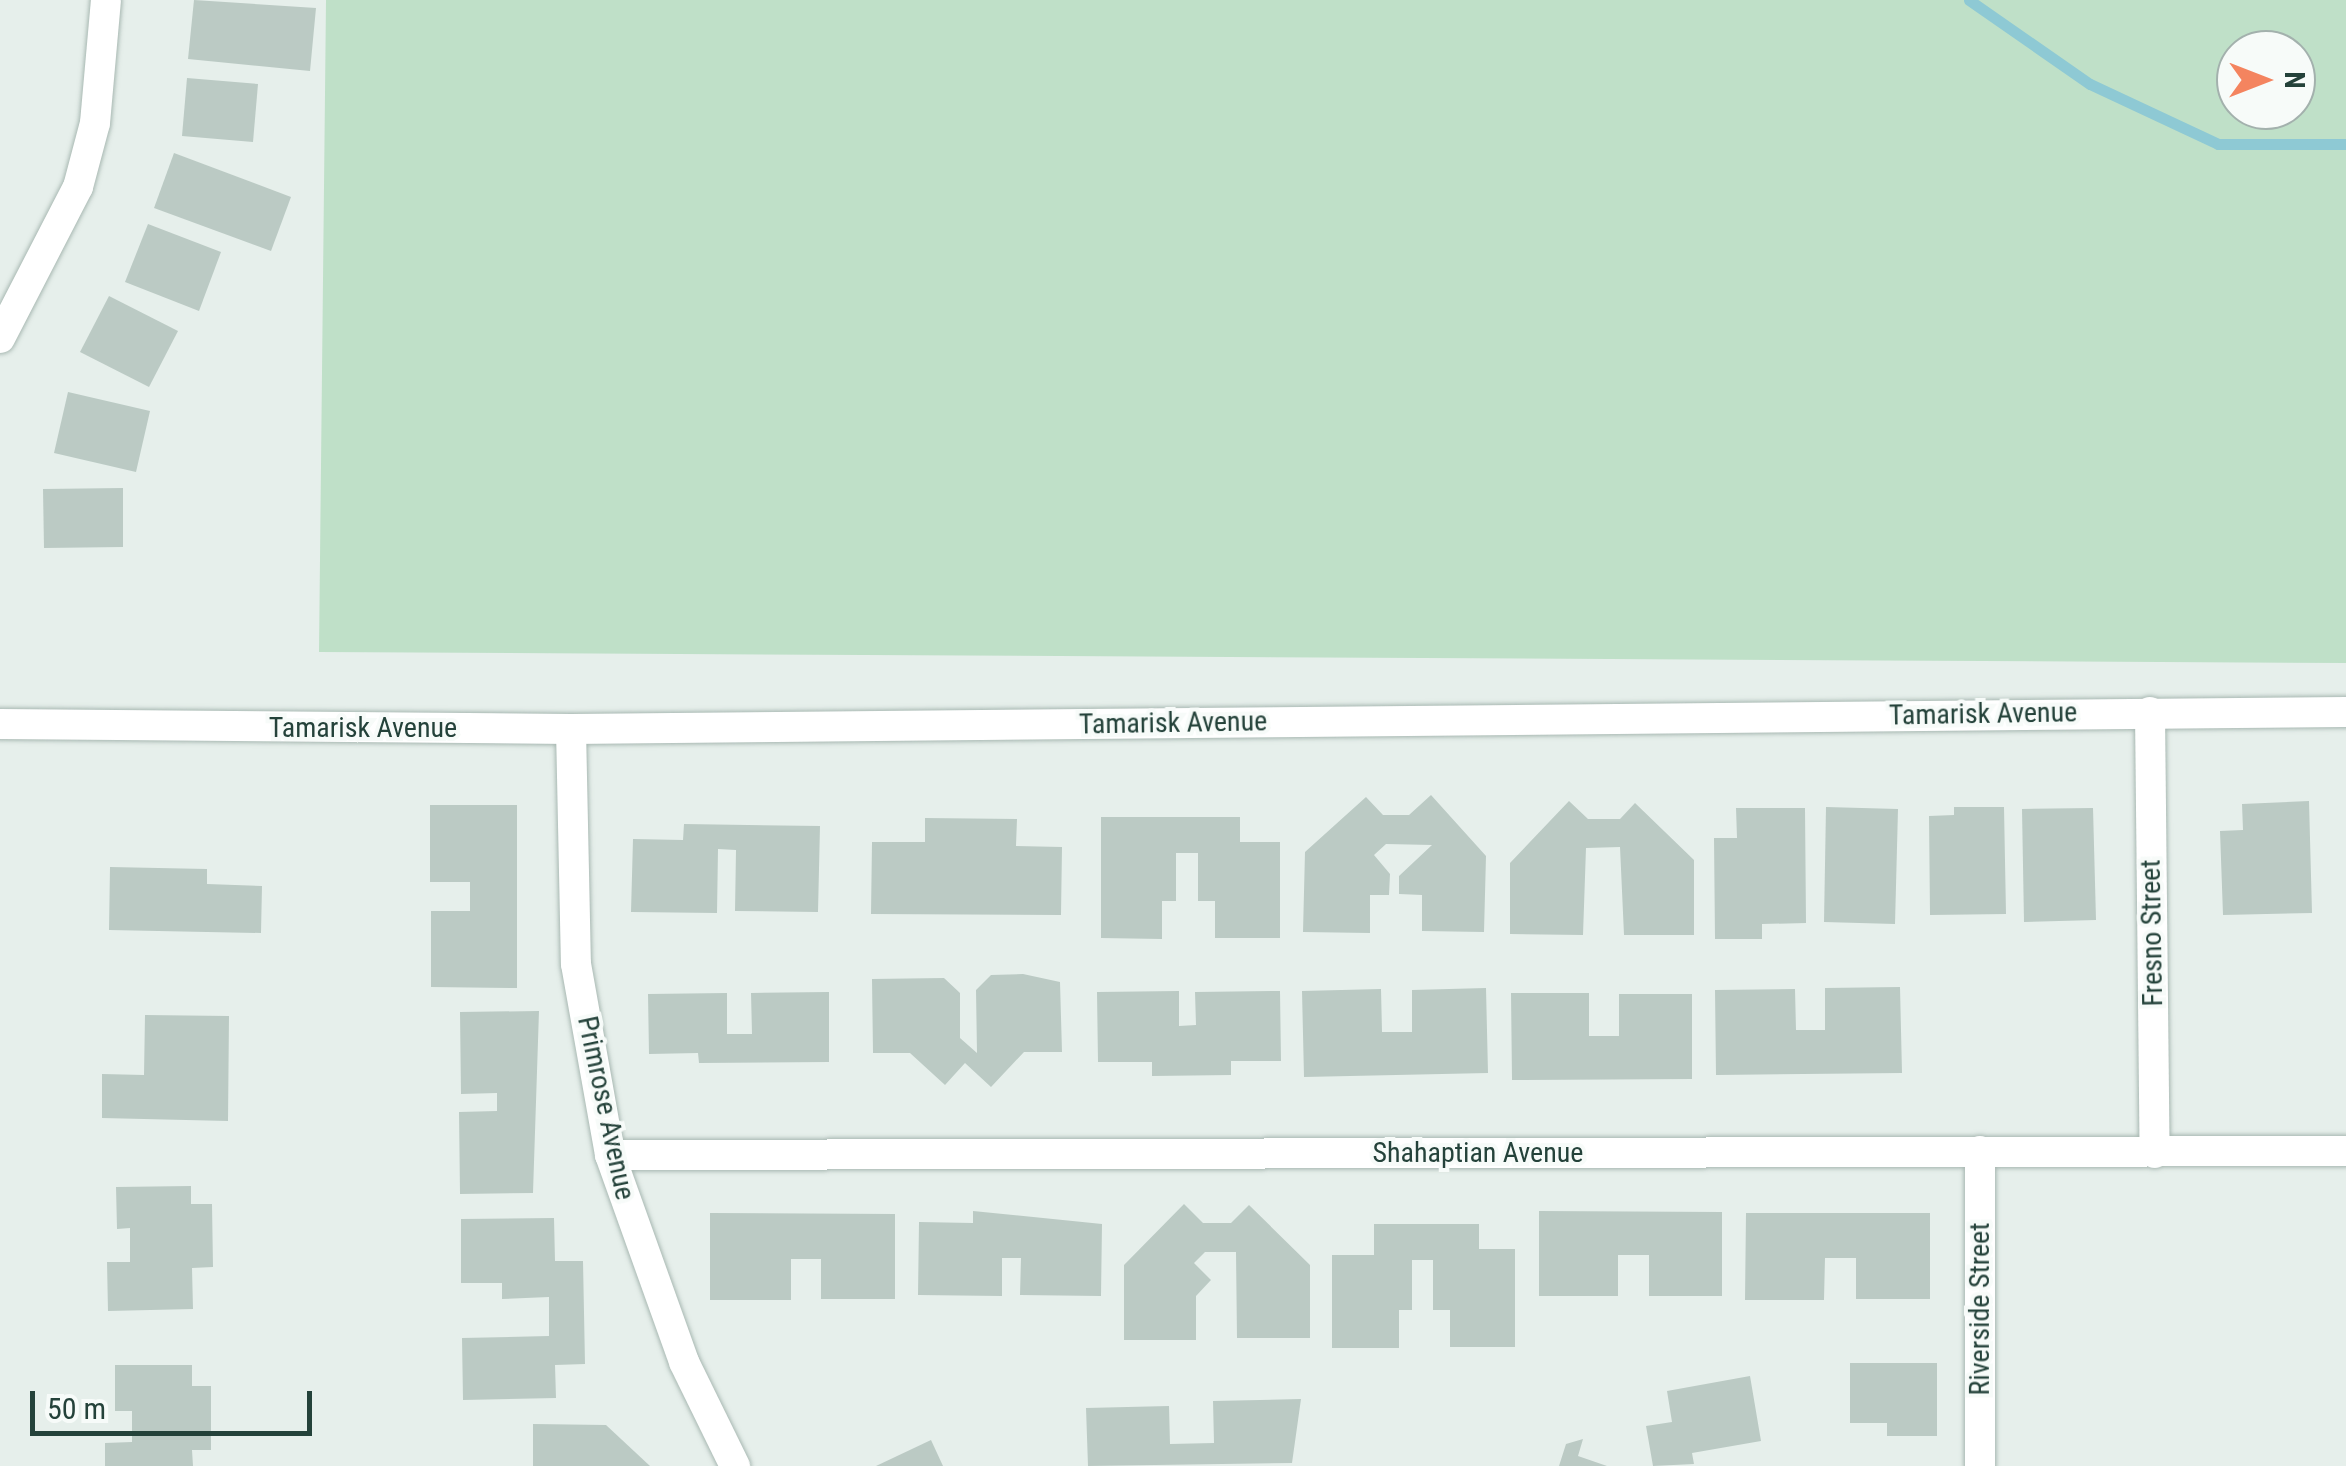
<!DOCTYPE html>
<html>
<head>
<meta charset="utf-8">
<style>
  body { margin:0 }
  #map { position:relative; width:2346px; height:1466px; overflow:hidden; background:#e6efeb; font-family:"Roboto Condensed",sans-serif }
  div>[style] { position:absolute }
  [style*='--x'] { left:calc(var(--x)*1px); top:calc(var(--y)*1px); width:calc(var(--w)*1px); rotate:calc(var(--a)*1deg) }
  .green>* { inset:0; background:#bfe0c8 }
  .stream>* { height:11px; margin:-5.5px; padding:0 5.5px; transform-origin:5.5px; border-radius:5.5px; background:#8ec9d4 }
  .building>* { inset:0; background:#bbcac4 }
  .roads { filter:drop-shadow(0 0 2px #a8b8b2) drop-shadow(0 0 2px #a8b8b2) }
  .street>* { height:30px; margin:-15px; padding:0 15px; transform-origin:15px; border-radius:15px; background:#fff }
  span { translate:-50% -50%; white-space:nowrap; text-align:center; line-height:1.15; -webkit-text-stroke:8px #f7fbf9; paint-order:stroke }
  .street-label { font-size:28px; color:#24423a }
  .north { position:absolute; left:2216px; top:30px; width:100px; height:100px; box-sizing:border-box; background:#f7fbf9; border:2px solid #a3b1ad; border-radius:50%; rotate:90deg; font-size:28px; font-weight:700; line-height:40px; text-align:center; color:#24423a }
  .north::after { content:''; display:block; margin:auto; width:35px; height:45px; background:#f4845f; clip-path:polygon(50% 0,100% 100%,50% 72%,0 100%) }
  .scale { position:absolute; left:30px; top:1391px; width:282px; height:45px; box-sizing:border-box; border:5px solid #24423a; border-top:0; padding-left:12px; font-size:30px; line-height:35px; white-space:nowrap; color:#24423a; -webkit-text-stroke:8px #f7fbf9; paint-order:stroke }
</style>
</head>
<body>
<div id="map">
  <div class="green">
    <div style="clip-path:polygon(evenodd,326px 0,2346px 0,2346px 663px,319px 652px,326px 0,2236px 50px,2296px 50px,2296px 110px,2236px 110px,2236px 50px)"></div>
  </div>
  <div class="stream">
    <div style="--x:1969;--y:0;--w:147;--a:34.8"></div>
    <div style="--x:2090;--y:84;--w:141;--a:25.1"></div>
    <div style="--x:2218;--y:144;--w:128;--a:0"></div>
  </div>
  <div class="building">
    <div style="clip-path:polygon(194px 0,316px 8px,310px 71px,188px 59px)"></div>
    <div style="clip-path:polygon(187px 78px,258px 84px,253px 142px,182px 136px)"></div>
    <div style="clip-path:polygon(174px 153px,291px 197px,271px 251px,154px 208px)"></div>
    <div style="clip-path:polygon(148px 224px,221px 252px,199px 311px,125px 282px)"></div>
    <div style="clip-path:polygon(109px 296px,178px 331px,149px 387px,80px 352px)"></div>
    <div style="clip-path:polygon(68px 392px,150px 411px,136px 472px,54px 453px)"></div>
    <div style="clip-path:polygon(123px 488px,123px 547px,44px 548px,43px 489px)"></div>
    <div style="clip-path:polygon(1431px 795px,1486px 856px,1484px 932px,1422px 931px,1422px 895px,1399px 894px,1399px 876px,1432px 845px,1386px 844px,1374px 855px,1390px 874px,1389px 895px,1370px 895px,1370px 933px,1303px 932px,1305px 852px,1366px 797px,1383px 815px,1409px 815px)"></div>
    <div style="clip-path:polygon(1569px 801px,1588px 819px,1620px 819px,1635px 803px,1694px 860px,1694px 935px,1624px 935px,1620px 847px,1586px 848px,1583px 935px,1510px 934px,1510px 863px)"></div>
    <div style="clip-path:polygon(2309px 801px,2312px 913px,2223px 915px,2220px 831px,2243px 830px,2242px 804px)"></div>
    <div style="clip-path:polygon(430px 805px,517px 805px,517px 988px,431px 987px,431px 911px,470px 911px,470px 882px,430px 882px)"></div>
    <div style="clip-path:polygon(1826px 807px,1898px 809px,1895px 924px,1824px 922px)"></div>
    <div style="clip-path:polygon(1954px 807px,2004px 807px,2006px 914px,1930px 915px,1929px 816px,1954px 815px)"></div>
    <div style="clip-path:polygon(1736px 808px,1805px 808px,1806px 923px,1762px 924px,1762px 939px,1715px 939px,1714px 838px,1737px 838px)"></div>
    <div style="clip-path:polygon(2093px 808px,2096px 920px,2024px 922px,2022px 809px)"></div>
    <div style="clip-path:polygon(1101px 817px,1240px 817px,1240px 842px,1280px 842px,1280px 938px,1215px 938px,1215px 901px,1198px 901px,1198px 853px,1176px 853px,1176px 901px,1162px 901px,1162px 939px,1101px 938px)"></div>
    <div style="clip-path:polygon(925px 818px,1017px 819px,1016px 846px,1062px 847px,1061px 915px,871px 914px,872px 842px,925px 842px)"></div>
    <div style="clip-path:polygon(684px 824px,820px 826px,818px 912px,735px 911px,736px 850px,718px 849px,717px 913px,631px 912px,633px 839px,683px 840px)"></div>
    <div style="clip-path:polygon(110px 867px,207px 869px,207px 884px,262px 886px,261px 933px,109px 930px)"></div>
    <div style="clip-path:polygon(1023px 974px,1060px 982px,1062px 1052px,1024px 1052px,991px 1087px,965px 1063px,945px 1085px,910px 1053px,873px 1053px,872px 979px,944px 978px,960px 993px,960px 1038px,977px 1053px,976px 990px,991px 975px)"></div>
    <div style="clip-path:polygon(1900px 987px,1902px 1073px,1716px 1075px,1715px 990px,1795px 989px,1796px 1030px,1825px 1030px,1825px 988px)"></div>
    <div style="clip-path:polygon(1486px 988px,1488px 1073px,1304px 1077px,1302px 991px,1381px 989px,1382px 1032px,1412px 1032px,1412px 990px)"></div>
    <div style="clip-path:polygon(1179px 991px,1179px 1026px,1196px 1025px,1195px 992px,1280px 991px,1281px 1061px,1231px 1061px,1231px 1075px,1152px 1076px,1152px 1062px,1098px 1062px,1097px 992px)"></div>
    <div style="clip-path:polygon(829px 992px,829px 1062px,699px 1063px,698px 1053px,649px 1054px,648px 994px,727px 993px,727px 1034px,752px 1034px,751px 993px)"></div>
    <div style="clip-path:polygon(1511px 993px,1589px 993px,1589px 1036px,1619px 1036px,1619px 994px,1692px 994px,1692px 1079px,1512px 1080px)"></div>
    <div style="clip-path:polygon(539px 1011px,533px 1193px,460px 1194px,459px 1112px,497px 1111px,497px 1093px,461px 1094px,460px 1012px)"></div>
    <div style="clip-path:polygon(145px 1015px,229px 1016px,228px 1121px,102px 1118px,102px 1074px,144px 1075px)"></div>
    <div style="clip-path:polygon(191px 1186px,191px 1204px,212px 1204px,213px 1267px,192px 1268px,193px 1309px,108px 1311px,107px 1262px,130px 1262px,130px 1228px,117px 1229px,116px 1187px)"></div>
    <div style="clip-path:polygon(1184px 1204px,1203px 1223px,1231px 1223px,1249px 1205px,1310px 1265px,1310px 1338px,1237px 1338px,1236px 1252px,1205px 1252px,1194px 1263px,1211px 1280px,1196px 1296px,1196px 1340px,1124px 1340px,1124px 1265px)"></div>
    <div style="clip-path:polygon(973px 1211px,1102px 1224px,1101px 1296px,1020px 1295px,1021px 1258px,1002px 1258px,1002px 1296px,918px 1295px,919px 1222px,973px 1223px)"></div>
    <div style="clip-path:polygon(1539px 1211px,1722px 1212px,1722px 1296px,1649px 1296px,1649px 1255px,1618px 1255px,1618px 1296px,1539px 1296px)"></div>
    <div style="clip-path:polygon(710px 1213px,895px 1214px,895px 1299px,821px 1299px,821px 1259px,791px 1259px,791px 1300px,710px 1300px)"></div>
    <div style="clip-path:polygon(1746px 1213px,1930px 1213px,1930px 1299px,1856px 1299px,1856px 1258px,1825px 1258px,1824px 1300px,1745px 1300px)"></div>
    <div style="clip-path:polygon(554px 1218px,555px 1261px,583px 1261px,585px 1364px,555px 1365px,556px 1398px,463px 1400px,462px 1338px,549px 1336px,549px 1297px,502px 1299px,502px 1283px,461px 1283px,461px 1219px)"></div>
    <div style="clip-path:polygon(1374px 1224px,1479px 1224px,1479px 1249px,1515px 1249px,1515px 1347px,1450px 1347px,1450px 1310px,1433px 1310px,1433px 1260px,1412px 1260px,1412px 1310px,1399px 1310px,1399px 1348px,1332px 1348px,1332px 1255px,1374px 1255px)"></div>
    <div style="clip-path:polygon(1850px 1363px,1937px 1363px,1937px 1436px,1887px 1436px,1887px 1423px,1850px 1423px)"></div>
    <div style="clip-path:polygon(115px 1365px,192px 1365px,192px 1386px,211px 1386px,211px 1450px,192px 1450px,193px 1466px,105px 1466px,105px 1443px,132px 1442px,132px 1411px,115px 1411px)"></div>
    <div style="clip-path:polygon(1750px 1376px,1761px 1441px,1692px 1453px,1694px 1464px,1653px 1466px,1646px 1426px,1672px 1422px,1667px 1391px)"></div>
    <div style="clip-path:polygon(1301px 1399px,1292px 1463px,1088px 1466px,1086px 1408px,1169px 1406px,1170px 1444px,1214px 1443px,1213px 1401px)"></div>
    <div style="clip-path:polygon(533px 1424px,606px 1425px,650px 1466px,533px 1466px)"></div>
    <div style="clip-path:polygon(1583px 1439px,1578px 1456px,1607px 1466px,1559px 1466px,1566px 1444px)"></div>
    <div style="clip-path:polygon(931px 1440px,943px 1466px,876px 1466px)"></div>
  </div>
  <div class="roads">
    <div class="street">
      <div style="--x:0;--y:338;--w:170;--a:-62.7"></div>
      <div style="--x:78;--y:187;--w:66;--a:-75.1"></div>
      <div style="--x:95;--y:123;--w:123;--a:-84.9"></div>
      <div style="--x:2150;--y:712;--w:441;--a:89.4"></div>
      <div style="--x:0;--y:724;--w:571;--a:0.5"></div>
      <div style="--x:571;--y:729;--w:1775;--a:-0.55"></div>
      <div style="--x:571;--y:729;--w:235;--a:88.8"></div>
      <div style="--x:576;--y:964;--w:194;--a:79.9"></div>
      <div style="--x:610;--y:1155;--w:220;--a:70.3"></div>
      <div style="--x:684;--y:1362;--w:116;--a:63.9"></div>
      <div style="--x:1980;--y:1151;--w:315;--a:90"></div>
      <div style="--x:610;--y:1155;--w:1736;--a:-0.13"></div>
    </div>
  </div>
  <div class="street-label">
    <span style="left:1983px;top:714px;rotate:-1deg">Tamarisk Avenue</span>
    <span style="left:1173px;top:723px;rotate:-1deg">Tamarisk Avenue</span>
    <span style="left:363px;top:728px">Tamarisk Avenue</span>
    <span style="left:2152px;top:933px;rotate:-91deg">Fresno Street</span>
    <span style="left:606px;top:1108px;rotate:78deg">Primrose Avenue</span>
    <span style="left:1478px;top:1153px">Shahaptian Avenue</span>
    <span style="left:1980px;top:1309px;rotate:-90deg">Riverside Street</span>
  </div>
  <div class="north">N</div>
  <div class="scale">50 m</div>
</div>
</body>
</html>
